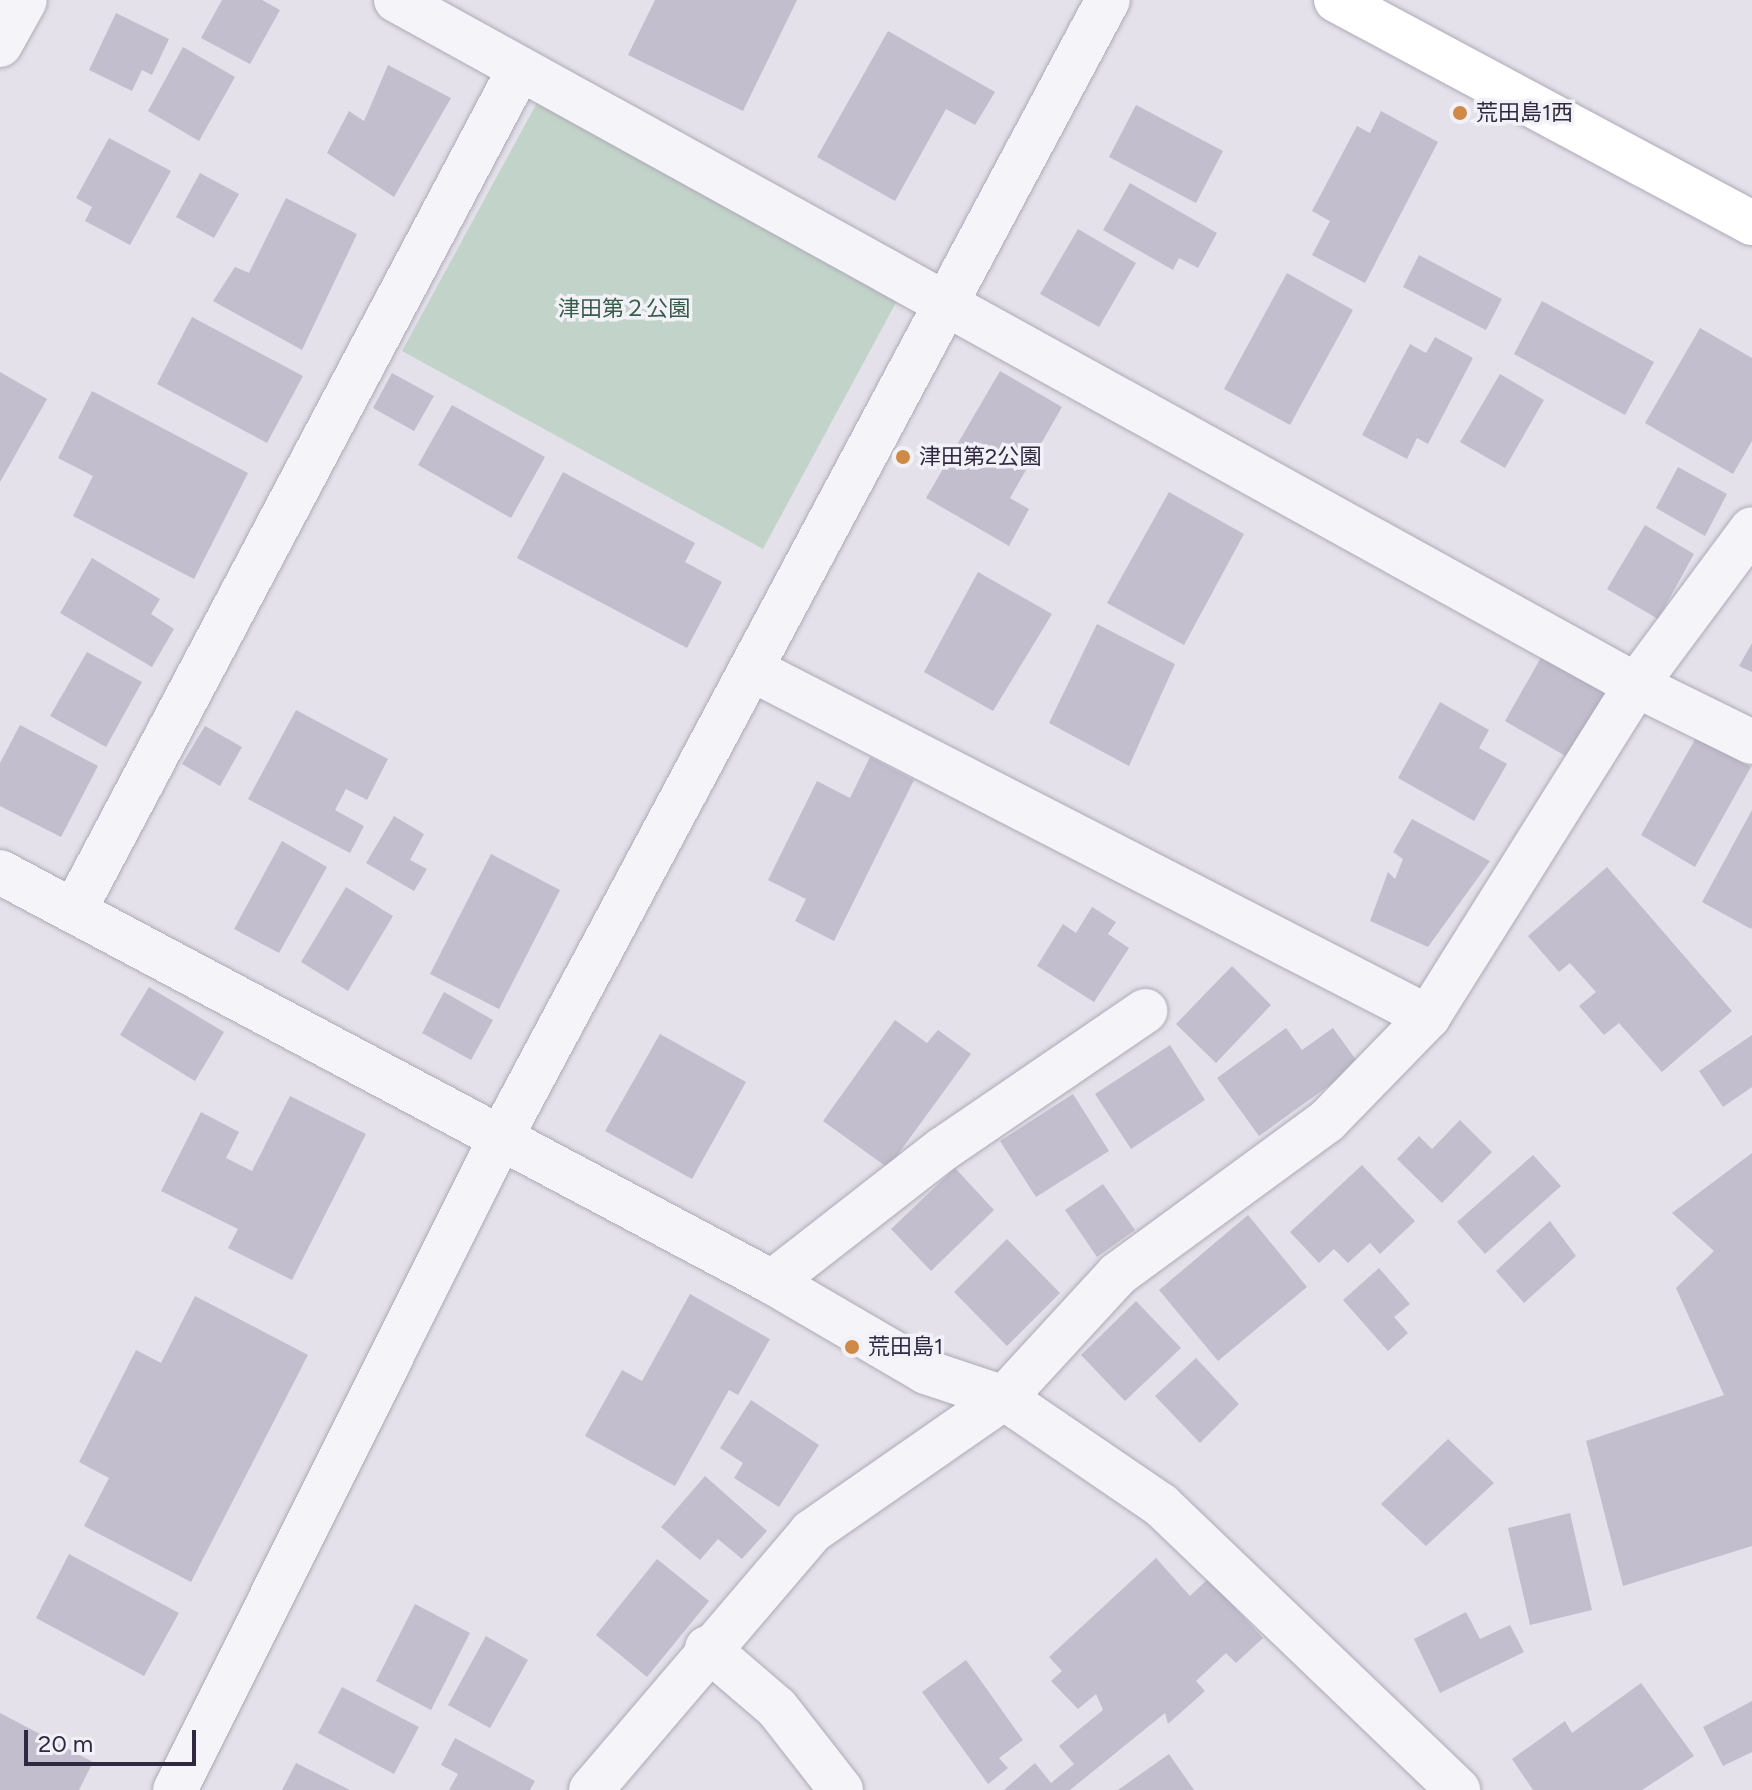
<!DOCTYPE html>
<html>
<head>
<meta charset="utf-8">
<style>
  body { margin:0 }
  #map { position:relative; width:1752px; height:1790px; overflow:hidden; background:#e4e1ea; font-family:Figtree,"Noto Sans JP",sans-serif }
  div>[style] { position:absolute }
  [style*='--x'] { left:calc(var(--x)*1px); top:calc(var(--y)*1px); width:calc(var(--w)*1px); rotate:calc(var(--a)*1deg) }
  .green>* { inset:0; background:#c2d4c9 }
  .building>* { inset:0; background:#c2becd }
  .roads { filter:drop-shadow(0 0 2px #aeaab8) drop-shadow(0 0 2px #aeaab8) }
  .minor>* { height:44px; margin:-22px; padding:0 22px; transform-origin:22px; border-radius:22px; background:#f5f4f8 }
  .major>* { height:44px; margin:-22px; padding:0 22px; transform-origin:22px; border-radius:22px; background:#fff }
  .dots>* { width:22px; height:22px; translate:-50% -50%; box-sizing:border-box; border:4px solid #f2f1f7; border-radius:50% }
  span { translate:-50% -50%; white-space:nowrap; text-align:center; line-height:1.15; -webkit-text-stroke:7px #f2f1f7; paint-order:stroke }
  .poi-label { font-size:22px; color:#302942 }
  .left { translate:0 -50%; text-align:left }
  .park-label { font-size:22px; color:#375e48 }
  .scale { position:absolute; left:24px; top:1730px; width:172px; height:36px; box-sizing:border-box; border:4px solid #302942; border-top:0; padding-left:10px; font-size:24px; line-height:28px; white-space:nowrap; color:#302942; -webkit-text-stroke:6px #f2f1f7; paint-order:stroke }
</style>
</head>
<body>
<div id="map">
  <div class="green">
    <div style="clip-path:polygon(539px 99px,899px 297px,763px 549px,402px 351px)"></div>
  </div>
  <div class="building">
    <div style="clip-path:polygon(222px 0,262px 0,280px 10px,250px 64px,201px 38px)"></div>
    <div style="clip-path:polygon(655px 0,797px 0,743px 111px,628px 55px)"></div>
    <div style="clip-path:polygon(116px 13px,169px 39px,152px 75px,142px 70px,132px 91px,89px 70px)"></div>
    <div style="clip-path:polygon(888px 31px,995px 92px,975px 125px,946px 109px,895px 201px,817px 157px)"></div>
    <div style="clip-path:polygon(183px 47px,235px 77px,199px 141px,148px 111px)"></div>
    <div style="clip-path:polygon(388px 65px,451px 98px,394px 197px,327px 153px,349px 111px,364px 121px)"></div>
    <div style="clip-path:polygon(1136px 105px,1223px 151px,1196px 203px,1109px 157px)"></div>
    <div style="clip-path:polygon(1381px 111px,1438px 142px,1365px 283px,1312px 255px,1330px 221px,1312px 211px,1357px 126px,1370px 133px)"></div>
    <div style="clip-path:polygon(109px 138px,171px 171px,130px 245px,85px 221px,92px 207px,76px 198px)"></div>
    <div style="clip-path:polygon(200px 173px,239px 194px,214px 238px,176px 217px)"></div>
    <div style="clip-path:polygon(1130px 183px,1217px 233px,1198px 268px,1179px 258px,1173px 270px,1103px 230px)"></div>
    <div style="clip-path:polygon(286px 198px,357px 234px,302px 350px,213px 301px,235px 267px,249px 273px)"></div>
    <div style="clip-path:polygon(1078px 229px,1136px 263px,1099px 327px,1040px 294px)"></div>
    <div style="clip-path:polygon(1419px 255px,1502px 299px,1486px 330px,1403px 287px)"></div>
    <div style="clip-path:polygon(1287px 273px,1353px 310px,1290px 425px,1224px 389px)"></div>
    <div style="clip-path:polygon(1542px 301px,1654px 362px,1625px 415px,1514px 354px)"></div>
    <div style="clip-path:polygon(192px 317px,303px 376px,267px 443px,157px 384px)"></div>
    <div style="clip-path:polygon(1700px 328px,1752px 358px,1752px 441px,1733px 474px,1645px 423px)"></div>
    <div style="clip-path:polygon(1435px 337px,1473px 358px,1428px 444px,1417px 438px,1407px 459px,1362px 435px,1410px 344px,1426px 353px)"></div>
    <div style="clip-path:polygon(1000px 371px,1062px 407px,1010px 498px,1029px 509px,1009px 546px,926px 498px)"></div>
    <div style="clip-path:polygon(0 372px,47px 399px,0 482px)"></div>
    <div style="clip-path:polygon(392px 373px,434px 396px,414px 431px,373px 408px)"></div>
    <div style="clip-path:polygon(1500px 374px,1544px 400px,1505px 468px,1460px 442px)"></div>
    <div style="clip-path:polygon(92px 391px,248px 473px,194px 579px,73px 516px,93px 476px,58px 458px)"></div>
    <div style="clip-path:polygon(452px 405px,545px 457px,511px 518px,418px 465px)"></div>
    <div style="clip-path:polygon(1678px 467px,1727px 494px,1705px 536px,1656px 508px)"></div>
    <div style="clip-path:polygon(563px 472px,695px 543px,685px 562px,722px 582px,687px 648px,517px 558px)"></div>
    <div style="clip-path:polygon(1169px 492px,1244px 534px,1184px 645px,1107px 603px)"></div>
    <div style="clip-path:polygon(1645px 525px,1694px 554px,1658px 619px,1607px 589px)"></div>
    <div style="clip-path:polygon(92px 558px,160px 599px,151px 614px,174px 629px,152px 667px,60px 613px)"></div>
    <div style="clip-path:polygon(978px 572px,1052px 614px,993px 711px,924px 672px)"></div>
    <div style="clip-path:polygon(1097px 624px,1175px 664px,1129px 766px,1049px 723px)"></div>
    <div style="clip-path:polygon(1752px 643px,1752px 672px,1739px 666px)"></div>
    <div style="clip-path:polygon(87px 652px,142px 682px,106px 747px,50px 716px)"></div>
    <div style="clip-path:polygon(1544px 652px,1609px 689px,1569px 758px,1505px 721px)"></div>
    <div style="clip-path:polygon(1440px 702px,1489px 730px,1479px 748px,1507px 764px,1474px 821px,1398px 778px)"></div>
    <div style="clip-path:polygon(296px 710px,388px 759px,367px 800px,346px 789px,335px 810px,364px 826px,350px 853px,248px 799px)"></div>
    <div style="clip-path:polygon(20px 725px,98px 766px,61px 837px,0 806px,0 763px)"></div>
    <div style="clip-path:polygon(205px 726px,242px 747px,220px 786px,182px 764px)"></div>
    <div style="clip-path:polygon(1697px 736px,1751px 767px,1695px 867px,1641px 835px)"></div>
    <div style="clip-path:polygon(870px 757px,914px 780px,834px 941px,795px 921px,806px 899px,768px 880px,817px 781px,850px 798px)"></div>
    <div style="clip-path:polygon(1752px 810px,1752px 927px,1751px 929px,1702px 902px)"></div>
    <div style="clip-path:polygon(394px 816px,424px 834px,410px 860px,427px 869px,414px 891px,366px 863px)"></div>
    <div style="clip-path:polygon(1412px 819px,1490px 861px,1428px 947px,1370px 921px,1388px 872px,1395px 879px,1403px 859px,1393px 852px)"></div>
    <div style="clip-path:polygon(282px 841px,327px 867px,279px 953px,234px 929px)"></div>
    <div style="clip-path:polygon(491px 854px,560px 890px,499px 1009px,430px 974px)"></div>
    <div style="clip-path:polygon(1607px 867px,1732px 1011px,1662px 1072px,1619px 1023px,1604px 1035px,1579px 1006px,1596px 992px,1570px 963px,1559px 972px,1528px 936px)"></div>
    <div style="clip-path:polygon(346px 887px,393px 916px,348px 991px,301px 962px)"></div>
    <div style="clip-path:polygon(1092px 907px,1116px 922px,1108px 934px,1129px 948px,1094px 1002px,1037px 966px,1063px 924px,1076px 933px)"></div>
    <div style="clip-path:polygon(1232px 966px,1271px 1005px,1216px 1063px,1176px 1024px)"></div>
    <div style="clip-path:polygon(149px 987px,224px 1032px,195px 1081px,120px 1035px)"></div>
    <div style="clip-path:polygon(444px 992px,493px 1020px,471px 1060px,422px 1033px)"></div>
    <div style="clip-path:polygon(895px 1020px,927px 1043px,938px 1030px,971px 1054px,888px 1168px,823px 1121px)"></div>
    <div style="clip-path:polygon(1286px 1028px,1302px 1050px,1333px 1028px,1359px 1064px,1259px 1136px,1217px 1078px)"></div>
    <div style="clip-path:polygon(660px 1034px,746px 1082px,692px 1179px,605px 1131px)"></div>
    <div style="clip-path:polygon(1752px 1035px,1752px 1087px,1723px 1107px,1699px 1071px)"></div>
    <div style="clip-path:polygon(1170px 1045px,1205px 1100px,1131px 1149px,1095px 1094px)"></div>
    <div style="clip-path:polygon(1073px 1094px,1109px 1151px,1036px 1197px,1000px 1141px)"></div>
    <div style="clip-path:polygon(290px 1096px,366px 1134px,292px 1280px,228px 1248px,238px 1229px,161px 1191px,201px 1112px,239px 1132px,226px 1158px,252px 1171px)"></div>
    <div style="clip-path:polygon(1460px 1120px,1492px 1152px,1442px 1203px,1397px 1159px,1419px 1136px,1432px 1149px)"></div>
    <div style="clip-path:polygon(1752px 1153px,1752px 1546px,1623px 1586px,1586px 1441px,1724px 1395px,1676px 1288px,1714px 1251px,1672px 1213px)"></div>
    <div style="clip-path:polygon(1533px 1155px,1561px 1186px,1485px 1254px,1457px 1222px)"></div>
    <div style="clip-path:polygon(1362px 1165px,1415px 1221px,1380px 1254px,1370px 1243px,1348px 1263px,1334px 1249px,1319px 1263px,1290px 1232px)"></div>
    <div style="clip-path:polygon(955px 1168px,994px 1210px,931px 1271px,891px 1229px)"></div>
    <div style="clip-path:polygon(1103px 1184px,1135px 1230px,1097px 1257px,1065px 1210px)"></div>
    <div style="clip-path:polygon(1248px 1215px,1307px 1287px,1218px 1361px,1159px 1290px)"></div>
    <div style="clip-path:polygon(1550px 1221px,1576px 1256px,1524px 1303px,1496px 1271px)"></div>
    <div style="clip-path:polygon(1007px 1239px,1060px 1293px,1007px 1346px,954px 1292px)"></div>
    <div style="clip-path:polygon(1379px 1268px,1410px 1304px,1394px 1317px,1408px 1333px,1388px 1351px,1343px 1300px)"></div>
    <div style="clip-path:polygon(690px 1294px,770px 1339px,738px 1395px,729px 1390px,675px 1486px,585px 1436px,622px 1370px,642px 1381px)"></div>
    <div style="clip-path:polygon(195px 1296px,308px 1355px,191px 1582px,84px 1526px,109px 1478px,79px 1462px,136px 1350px,161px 1363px)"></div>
    <div style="clip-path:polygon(1136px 1301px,1181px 1348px,1125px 1401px,1081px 1355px)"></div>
    <div style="clip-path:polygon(1196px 1358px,1239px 1404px,1200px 1443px,1155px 1396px)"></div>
    <div style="clip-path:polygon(751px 1400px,819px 1445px,779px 1507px,734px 1478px,743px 1463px,720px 1448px)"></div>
    <div style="clip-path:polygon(1448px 1439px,1494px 1483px,1426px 1546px,1381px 1504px)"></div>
    <div style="clip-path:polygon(705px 1476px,767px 1531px,742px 1559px,718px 1539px,700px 1560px,661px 1527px)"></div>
    <div style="clip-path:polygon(1570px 1513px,1592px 1610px,1530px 1625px,1508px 1528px)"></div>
    <div style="clip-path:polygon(69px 1554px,179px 1613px,144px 1676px,36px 1618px)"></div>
    <div style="clip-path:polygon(1156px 1558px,1190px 1596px,1208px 1579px,1263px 1638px,1236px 1663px,1226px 1653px,1196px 1681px,1205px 1691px,1168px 1724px,1165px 1713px,1070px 1790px,1004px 1790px,1035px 1763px,1051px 1783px,1074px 1764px,1059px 1746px,1103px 1710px,1096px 1694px,1078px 1709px,1051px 1681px,1062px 1671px,1049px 1657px)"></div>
    <div style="clip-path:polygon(657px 1559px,709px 1601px,647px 1677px,596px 1635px)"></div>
    <div style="clip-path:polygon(415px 1604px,470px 1633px,431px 1710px,376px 1681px)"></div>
    <div style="clip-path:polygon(1466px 1612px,1480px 1639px,1510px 1625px,1524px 1652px,1440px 1693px,1414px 1639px)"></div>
    <div style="clip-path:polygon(486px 1636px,528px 1660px,490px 1728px,448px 1705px)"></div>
    <div style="clip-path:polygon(966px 1660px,1023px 1740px,999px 1758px,1008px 1768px,988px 1784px,922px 1692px)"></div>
    <div style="clip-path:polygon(1641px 1683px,1694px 1756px,1642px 1790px,1533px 1790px,1512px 1759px,1565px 1721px,1572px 1733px)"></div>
    <div style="clip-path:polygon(342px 1687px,419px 1727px,394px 1774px,318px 1733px)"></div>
    <div style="clip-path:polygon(1752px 1701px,1752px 1752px,1723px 1766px,1703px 1727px)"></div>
    <div style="clip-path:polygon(0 1713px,93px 1762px,79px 1790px,0 1790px)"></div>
    <div style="clip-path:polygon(455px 1738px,535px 1781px,530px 1790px,449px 1790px,458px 1774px,441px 1765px)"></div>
    <div style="clip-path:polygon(1169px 1754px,1194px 1790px,1118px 1790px)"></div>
    <div style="clip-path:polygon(296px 1763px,350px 1790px,282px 1790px)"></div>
  </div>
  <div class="roads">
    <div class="minor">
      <div style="--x:396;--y:0;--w:1417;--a:28.92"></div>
      <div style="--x:1636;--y:685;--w:129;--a:26.2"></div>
      <div style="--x:0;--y:45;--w:51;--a:-60.9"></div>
      <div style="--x:753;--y:670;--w:759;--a:27.21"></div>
      <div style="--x:1428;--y:1017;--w:392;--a:-57.9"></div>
      <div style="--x:1636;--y:685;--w:194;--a:-53.4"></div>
      <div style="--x:0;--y:872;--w:874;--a:27.97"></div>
      <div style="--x:772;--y:1282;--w:178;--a:30.3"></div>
      <div style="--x:926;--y:1372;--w:82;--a:18.4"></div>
      <div style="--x:1004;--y:1398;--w:190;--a:34.3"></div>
      <div style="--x:1161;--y:1505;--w:412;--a:43.8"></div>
      <div style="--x:74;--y:911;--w:951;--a:-62.12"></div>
      <div style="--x:772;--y:1282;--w:217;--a:-37.9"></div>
      <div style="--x:943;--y:1149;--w:245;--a:-34.3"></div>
      <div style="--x:707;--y:1648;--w:92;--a:40.6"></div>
      <div style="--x:777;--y:1708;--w:104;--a:52"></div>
      <div style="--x:175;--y:1790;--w:728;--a:-63.47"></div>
      <div style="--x:500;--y:1139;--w:1291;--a:-61.91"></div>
      <div style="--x:591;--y:1790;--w:339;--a:-49.5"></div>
      <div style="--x:811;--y:1532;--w:235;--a:-34.8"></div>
      <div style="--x:1004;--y:1398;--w:168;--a:-47.4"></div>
      <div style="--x:1118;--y:1274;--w:259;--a:-36.2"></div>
      <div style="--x:1327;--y:1121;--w:145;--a:-45.8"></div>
    </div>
    <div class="major">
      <div style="--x:1336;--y:0;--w:472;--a:28.2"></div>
    </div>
  </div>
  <div class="dots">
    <div style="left:1460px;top:113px;background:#cf8a47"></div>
    <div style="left:903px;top:457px;background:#cf8a47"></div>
    <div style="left:852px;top:1347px;background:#cf8a47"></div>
  </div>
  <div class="poi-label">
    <span class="left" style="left:1476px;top:113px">荒田島1西</span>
    <span class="left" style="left:919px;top:457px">津田第2公園</span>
    <span class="left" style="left:868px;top:1347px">荒田島1</span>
  </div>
  <div class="park-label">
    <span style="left:624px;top:309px">津田第２公園</span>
  </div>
  <div class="scale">20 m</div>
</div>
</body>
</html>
